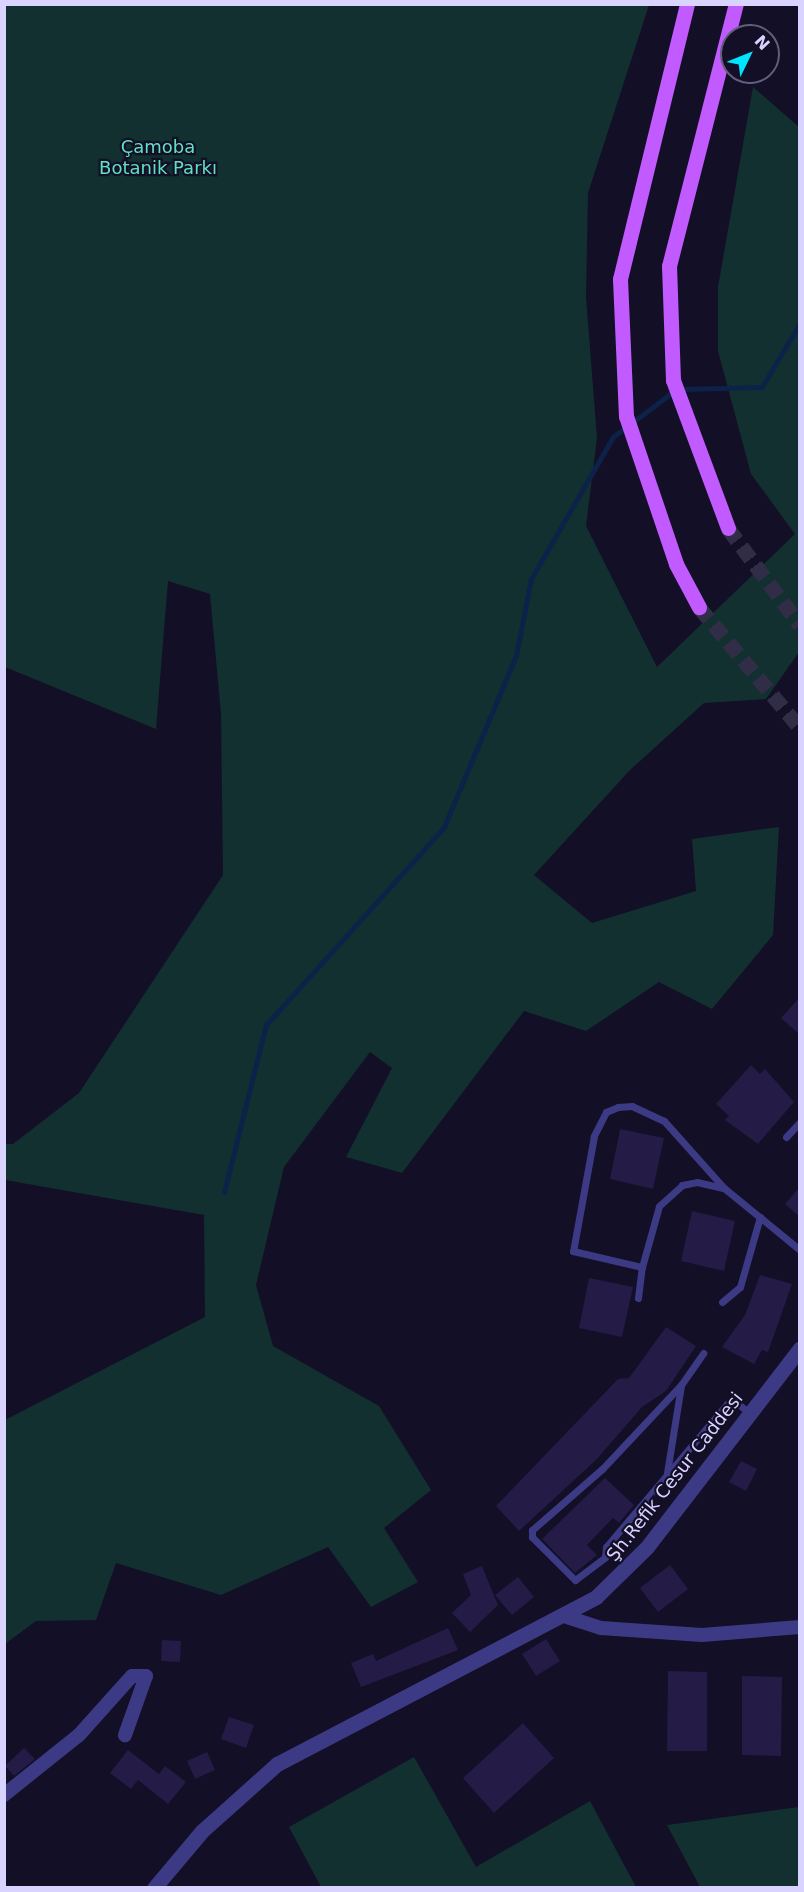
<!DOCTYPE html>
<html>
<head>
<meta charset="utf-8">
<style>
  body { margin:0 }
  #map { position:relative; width:804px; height:1892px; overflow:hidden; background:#130f26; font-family:"DejaVu Sans",sans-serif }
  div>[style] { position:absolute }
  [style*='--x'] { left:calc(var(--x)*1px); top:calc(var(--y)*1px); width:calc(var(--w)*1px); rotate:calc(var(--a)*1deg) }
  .green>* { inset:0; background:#12302f }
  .stream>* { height:4.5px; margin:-2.25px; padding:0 2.25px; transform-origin:2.25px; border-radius:2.25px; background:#0c2248 }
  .building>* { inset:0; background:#241b47 }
  .primary-tunnel>* { height:15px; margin-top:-7.5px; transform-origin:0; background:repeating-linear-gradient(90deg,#312d47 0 15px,transparent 0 23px) }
  .service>* { height:7px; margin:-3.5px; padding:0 3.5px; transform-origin:3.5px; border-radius:3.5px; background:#3d3a85 }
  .minor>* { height:14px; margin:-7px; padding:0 7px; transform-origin:7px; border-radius:7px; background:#3d3a85 }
  .tertiary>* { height:15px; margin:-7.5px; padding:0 7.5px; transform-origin:7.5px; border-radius:7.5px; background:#3d3a85 }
  .primary>* { height:15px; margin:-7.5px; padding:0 7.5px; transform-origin:7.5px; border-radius:7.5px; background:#c25bff }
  span { translate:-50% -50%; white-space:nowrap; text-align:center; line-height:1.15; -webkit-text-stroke:4.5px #130f26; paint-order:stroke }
  .park-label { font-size:18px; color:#5fe0c0 }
  .street-label { font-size:18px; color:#d9d4ff }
  .frame { position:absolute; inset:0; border:6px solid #d9d4ff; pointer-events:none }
  .north { position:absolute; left:720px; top:24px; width:60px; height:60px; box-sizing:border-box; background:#130f26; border:2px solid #625e7d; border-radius:50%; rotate:47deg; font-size:16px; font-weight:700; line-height:24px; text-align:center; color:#d9d4ff }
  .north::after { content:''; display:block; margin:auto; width:21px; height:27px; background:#00e5ff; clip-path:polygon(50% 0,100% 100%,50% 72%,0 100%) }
</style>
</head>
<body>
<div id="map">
  <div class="green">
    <div style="clip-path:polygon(5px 4px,649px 5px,588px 193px,586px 297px,597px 438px,586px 526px,657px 667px,795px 534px,751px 474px,718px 351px,718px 287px,753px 87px,799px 127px,799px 652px,766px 699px,704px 703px,629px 771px,534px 875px,592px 923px,696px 891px,692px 839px,779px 827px,773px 935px,712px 1009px,659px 982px,586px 1031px,524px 1011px,402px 1173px,346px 1157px,392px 1068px,370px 1052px,284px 1167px,256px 1285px,273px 1346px,379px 1406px,431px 1490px,384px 1528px,418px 1582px,371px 1607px,328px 1547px,221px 1595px,116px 1563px,96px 1620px,36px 1621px,5px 1644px,5px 1420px,205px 1317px,204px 1215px,5px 1180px,5px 1144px,13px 1144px,79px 1093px,223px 875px,221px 714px,210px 594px,168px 581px,156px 729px,5px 667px)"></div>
    <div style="clip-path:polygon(414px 1757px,476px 1867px,590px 1801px,636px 1887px,321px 1887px,289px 1827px)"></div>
    <div style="clip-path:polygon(799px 1807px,799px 1887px,700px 1887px,667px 1825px)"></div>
  </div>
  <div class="stream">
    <div style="--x:681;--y:389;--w:81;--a:-1.4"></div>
    <div style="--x:762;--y:387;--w:74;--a:-59.3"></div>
    <div style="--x:224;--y:1192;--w:172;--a:-75.9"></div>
    <div style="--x:266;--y:1025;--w:266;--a:-48"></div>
    <div style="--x:444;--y:827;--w:186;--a:-67.2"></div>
    <div style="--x:516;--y:656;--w:78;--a:-79"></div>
    <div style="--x:531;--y:579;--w:164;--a:-60"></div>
    <div style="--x:613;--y:437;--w:75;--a:-36.9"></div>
  </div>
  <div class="building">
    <div style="clip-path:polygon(800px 997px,800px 1035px,781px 1018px)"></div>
    <div style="clip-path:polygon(751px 1065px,760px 1074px,765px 1069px,794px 1102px,758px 1144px,725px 1120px,729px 1116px,716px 1104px)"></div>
    <div style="clip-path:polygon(620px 1129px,664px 1138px,653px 1189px,610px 1179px)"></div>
    <div style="clip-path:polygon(800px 1187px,800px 1217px,785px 1204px)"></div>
    <div style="clip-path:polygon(692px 1211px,735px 1221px,724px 1271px,681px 1261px)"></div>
    <div style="clip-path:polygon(760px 1275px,792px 1284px,768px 1352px,762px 1350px,754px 1364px,722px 1347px,745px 1315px)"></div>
    <div style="clip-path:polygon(589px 1278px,633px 1287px,622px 1337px,579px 1328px)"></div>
    <div style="clip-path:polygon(666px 1327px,696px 1346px,666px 1391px,642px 1407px,597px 1459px,519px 1531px,496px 1506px,618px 1379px,629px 1378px)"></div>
    <div style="clip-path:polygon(741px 1461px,757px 1469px,746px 1491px,729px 1482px)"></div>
    <div style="clip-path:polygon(605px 1478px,634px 1505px,619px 1523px,613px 1518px,587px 1545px,597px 1555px,575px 1573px,542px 1539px)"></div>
    <div style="clip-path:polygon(670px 1565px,688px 1589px,658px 1612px,640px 1588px)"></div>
    <div style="clip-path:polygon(482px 1566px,498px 1605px,470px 1632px,452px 1613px,471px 1595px,463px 1574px)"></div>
    <div style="clip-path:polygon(518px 1577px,534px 1597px,512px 1615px,495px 1595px)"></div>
    <div style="clip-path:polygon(448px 1628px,458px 1650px,361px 1687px,351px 1663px,373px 1654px,376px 1661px)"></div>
    <div style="clip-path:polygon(546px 1639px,560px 1661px,536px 1676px,522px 1654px)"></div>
    <div style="clip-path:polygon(162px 1640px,181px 1641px,180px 1662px,161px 1661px)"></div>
    <div style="clip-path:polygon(668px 1671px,707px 1672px,707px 1751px,667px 1751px)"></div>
    <div style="clip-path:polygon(742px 1676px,782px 1677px,781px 1756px,742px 1755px)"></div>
    <div style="clip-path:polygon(229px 1717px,254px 1725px,246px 1748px,221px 1739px)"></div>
    <div style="clip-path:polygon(523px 1723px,554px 1758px,494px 1813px,463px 1778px)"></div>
    <div style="clip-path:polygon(24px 1748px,35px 1759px,14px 1776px,5px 1766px)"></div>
    <div style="clip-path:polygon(128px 1750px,159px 1774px,165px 1766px,186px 1782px,168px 1804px,138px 1780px,131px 1789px,110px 1773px)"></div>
    <div style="clip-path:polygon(207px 1752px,215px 1770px,195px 1779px,187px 1761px)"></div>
  </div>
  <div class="primary-tunnel">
    <div style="--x:728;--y:528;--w:121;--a:53.4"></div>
    <div style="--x:699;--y:607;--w:158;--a:50.1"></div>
  </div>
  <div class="service">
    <div style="--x:786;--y:1137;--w:21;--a:-47"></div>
    <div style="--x:724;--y:1188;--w:90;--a:-131.8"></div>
    <div style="--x:664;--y:1121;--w:35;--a:-155"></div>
    <div style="--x:632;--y:1106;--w:14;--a:176"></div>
    <div style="--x:618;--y:1107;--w:13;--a:157"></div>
    <div style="--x:606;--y:1112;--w:27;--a:117"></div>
    <div style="--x:594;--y:1136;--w:117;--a:100.3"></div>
    <div style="--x:573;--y:1251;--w:71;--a:13.1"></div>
    <div style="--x:642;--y:1267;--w:63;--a:-74.4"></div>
    <div style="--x:659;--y:1206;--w:31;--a:-42"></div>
    <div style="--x:682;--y:1185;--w:15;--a:-11"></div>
    <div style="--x:697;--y:1182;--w:28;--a:13"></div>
    <div style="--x:724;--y:1188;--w:98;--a:39.2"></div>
    <div style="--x:638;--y:1298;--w:31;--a:-83"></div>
    <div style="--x:722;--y:1302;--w:23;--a:-40"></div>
    <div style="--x:740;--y:1287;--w:73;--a:-74.1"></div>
    <div style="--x:681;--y:1385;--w:115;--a:133.2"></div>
    <div style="--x:602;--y:1469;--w:93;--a:138.9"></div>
    <div style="--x:532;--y:1530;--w:7;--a:90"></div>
    <div style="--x:532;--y:1537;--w:61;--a:45"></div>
    <div style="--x:575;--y:1580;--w:38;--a:-37"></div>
    <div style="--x:605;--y:1557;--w:10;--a:-84"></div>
    <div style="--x:606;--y:1547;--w:187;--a:-49.8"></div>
    <div style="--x:727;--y:1404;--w:8;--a:-23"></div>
    <div style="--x:734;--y:1401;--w:20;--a:37"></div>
    <div style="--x:666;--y:1479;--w:95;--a:-80.9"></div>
    <div style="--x:681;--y:1385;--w:39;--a:-55"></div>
  </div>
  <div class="minor">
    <div style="--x:567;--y:1617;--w:36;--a:18"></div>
    <div style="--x:601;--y:1628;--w:101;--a:4"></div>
    <div style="--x:702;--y:1635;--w:98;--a:-4.7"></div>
    <div style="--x:4;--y:1795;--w:96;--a:-38.7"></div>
    <div style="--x:79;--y:1735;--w:79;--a:-48.1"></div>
    <div style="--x:132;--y:1676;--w:14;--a:0"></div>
    <div style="--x:146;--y:1676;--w:63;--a:109.6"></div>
  </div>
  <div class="tertiary">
    <div style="--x:154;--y:1888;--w:75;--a:-49.9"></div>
    <div style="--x:202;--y:1831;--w:101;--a:-41.8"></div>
    <div style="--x:277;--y:1764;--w:360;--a:-27.6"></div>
    <div style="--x:596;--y:1597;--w:71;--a:-44.4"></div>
    <div style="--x:647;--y:1547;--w:251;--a:-52.4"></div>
  </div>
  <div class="primary">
    <div style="--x:687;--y:4;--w:283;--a:103.7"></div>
    <div style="--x:620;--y:279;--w:137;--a:87.5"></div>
    <div style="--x:626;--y:416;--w:156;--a:71.3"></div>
    <div style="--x:676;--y:564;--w:49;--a:61.9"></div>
    <div style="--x:728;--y:528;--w:158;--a:-110.4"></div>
    <div style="--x:673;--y:380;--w:114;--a:-92"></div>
    <div style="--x:669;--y:266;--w:270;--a:-75.7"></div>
  </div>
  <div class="park-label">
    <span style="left:158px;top:158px">Çamoba<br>Botanik Parkı</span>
  </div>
  <div class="street-label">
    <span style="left:675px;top:1477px;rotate:-52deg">Şh.Refik Cesur Caddesi</span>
  </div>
  <div class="frame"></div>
  <div class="north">N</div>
</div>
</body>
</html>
